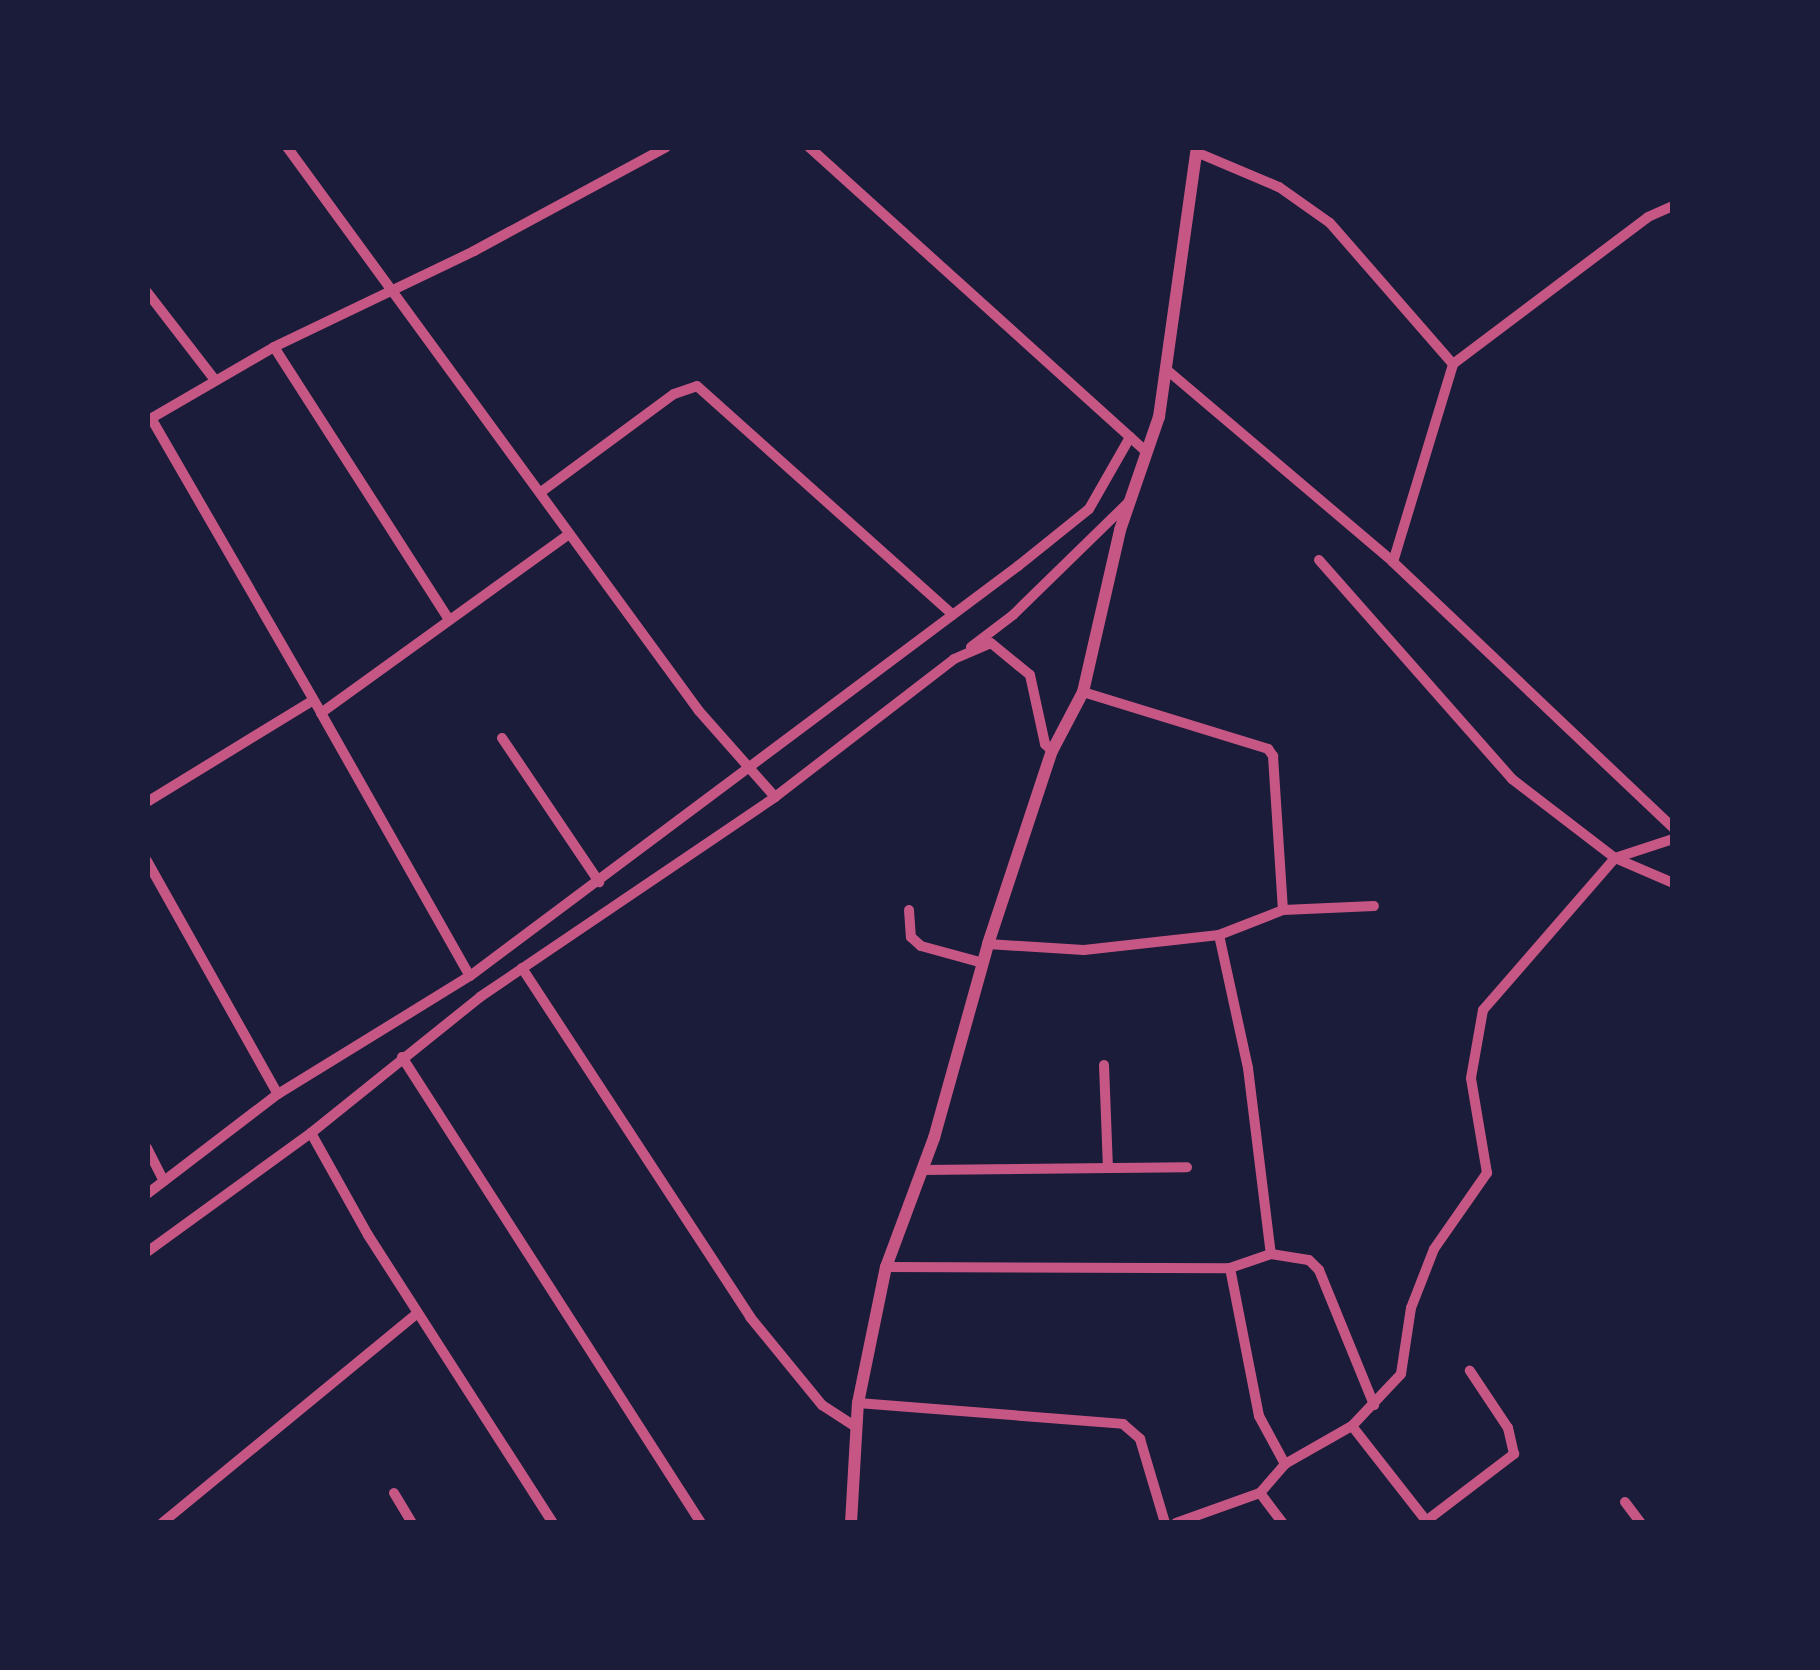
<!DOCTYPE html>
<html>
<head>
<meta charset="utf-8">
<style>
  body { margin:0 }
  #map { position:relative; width:1820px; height:1670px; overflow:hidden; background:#1b1b3a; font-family:"Work Sans",sans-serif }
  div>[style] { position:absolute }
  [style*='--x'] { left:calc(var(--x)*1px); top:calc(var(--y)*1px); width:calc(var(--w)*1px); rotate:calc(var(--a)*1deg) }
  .minor>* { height:10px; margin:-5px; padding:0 5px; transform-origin:5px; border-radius:5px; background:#c65784 }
  .tertiary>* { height:12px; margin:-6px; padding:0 6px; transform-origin:6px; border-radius:6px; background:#c65784 }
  span { translate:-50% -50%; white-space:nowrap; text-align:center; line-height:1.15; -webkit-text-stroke:9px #1b1b3a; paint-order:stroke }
  .frame { position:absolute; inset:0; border:150px solid #1b1b3a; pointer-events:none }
</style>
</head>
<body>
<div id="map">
  <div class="minor">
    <div style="--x:287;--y:147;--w:698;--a:53.85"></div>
    <div style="--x:699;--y:711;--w:115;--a:48.5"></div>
    <div style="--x:809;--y:147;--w:455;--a:42.1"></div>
    <div style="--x:1196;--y:152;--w:90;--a:22.9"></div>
    <div style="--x:1279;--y:187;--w:62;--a:35.2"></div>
    <div style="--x:1330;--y:223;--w:187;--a:48.9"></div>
    <div style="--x:147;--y:292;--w:111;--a:52.3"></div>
    <div style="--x:274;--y:347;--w:322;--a:57.3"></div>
    <div style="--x:1167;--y:370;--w:297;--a:40.3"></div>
    <div style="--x:1393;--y:562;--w:386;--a:43.5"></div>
    <div style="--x:151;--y:418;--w:340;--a:60"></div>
    <div style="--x:321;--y:713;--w:306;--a:-35.8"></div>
    <div style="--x:150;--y:419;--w:143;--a:-30.1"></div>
    <div style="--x:274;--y:347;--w:222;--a:-25.6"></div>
    <div style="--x:474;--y:251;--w:218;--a:-28.4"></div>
    <div style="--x:541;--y:492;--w:165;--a:-36.4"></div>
    <div style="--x:674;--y:394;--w:24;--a:-19"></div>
    <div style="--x:697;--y:386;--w:343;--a:41.8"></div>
    <div style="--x:1319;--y:560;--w:292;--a:48.6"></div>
    <div style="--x:1512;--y:779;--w:130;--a:37.5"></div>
    <div style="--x:1615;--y:858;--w:63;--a:23.3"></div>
    <div style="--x:1393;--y:562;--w:207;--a:-73.1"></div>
    <div style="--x:1453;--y:364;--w:244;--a:-37"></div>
    <div style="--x:1648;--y:217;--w:27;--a:-24"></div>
    <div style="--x:971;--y:647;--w:53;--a:-37.3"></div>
    <div style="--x:1013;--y:615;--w:163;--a:-44.3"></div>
    <div style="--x:1083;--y:692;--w:194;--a:17.1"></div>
    <div style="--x:1268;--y:749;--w:9;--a:54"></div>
    <div style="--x:1273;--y:756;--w:154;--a:86.3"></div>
    <div style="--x:321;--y:713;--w:302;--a:60.5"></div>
    <div style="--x:502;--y:738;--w:174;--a:56"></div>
    <div style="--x:147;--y:802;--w:193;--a:-31.5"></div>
    <div style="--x:147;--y:861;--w:267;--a:60.7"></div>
    <div style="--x:909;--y:910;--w:27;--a:86"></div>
    <div style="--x:911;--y:937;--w:13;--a:42"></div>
    <div style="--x:921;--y:946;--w:64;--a:15.3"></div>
    <div style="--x:1219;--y:935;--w:136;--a:77.7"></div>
    <div style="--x:1248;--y:1068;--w:187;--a:83"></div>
    <div style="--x:988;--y:944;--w:96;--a:3.6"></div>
    <div style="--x:1084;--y:950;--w:136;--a:-6.3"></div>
    <div style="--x:1219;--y:935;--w:69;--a:-21.3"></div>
    <div style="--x:1283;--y:910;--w:91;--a:-2.5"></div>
    <div style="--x:522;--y:968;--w:417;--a:56.8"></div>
    <div style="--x:750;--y:1317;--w:114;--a:50.7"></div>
    <div style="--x:822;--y:1405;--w:40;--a:32.9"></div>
    <div style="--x:402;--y:1057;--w:554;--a:57.31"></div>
    <div style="--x:1104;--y:1065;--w:103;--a:87.8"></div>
    <div style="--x:311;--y:1133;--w:117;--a:60.8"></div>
    <div style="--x:368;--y:1235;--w:342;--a:57.3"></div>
    <div style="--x:147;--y:1148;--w:37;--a:63"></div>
    <div style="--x:922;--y:1170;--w:265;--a:-0.6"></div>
    <div style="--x:147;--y:1194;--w:165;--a:-37.4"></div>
    <div style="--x:278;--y:1094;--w:225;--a:-31.6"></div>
    <div style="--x:470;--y:976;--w:684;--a:-36.8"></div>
    <div style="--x:1018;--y:566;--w:91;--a:-38.8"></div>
    <div style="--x:1089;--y:509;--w:83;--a:-60.3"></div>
    <div style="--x:147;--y:1252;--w:203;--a:-36"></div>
    <div style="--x:311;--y:1133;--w:217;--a:-38.8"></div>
    <div style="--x:480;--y:997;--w:356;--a:-34.1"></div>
    <div style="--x:775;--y:797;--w:226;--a:-37.6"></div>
    <div style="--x:954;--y:659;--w:40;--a:-23.4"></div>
    <div style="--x:991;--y:643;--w:50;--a:39.4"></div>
    <div style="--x:1030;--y:675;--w:71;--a:77.7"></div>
    <div style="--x:1045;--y:744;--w:10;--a:45"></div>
    <div style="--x:886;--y:1267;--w:344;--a:0.2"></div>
    <div style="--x:1230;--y:1268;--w:43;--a:-18.9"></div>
    <div style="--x:1271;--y:1254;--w:38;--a:9"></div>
    <div style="--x:1309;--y:1260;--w:14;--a:45"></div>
    <div style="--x:1319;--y:1270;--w:146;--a:67.8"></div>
    <div style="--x:1230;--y:1268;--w:151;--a:78.9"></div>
    <div style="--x:1259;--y:1416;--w:55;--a:61.6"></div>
    <div style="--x:858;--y:1403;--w:266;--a:4.5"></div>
    <div style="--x:1123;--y:1424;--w:23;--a:41"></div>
    <div style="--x:1140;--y:1439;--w:88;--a:73.4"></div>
    <div style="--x:1352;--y:1426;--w:123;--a:51.9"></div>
    <div style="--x:394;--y:1493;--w:35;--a:59"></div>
    <div style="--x:1260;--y:1493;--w:38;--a:53"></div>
    <div style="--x:1625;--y:1502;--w:26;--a:53"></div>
    <div style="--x:1426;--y:1521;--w:111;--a:-37.3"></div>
    <div style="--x:1514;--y:1454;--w:27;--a:-103"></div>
    <div style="--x:1508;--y:1428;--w:69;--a:-123.7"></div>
    <div style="--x:162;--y:1523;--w:331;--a:-39.4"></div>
    <div style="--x:1176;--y:1523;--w:89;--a:-19.7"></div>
    <div style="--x:1260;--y:1493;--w:38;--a:-49"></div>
    <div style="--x:1285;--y:1464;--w:77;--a:-29.6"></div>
    <div style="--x:1352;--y:1426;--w:71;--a:-46.7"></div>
    <div style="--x:1401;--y:1374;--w:67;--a:-81.4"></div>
    <div style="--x:1411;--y:1308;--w:63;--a:-68.7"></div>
    <div style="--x:1434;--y:1249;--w:93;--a:-55.1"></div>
    <div style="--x:1487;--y:1173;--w:96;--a:-99.6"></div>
    <div style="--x:1471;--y:1078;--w:69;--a:-80"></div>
    <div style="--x:1483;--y:1010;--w:201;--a:-49"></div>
    <div style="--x:1615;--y:858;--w:61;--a:-18.1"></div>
  </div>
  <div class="tertiary">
    <div style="--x:851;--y:1523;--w:120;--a:-86.7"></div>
    <div style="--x:858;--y:1403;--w:139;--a:-78.4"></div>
    <div style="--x:886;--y:1267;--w:138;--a:-69.6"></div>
    <div style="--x:934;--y:1138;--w:201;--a:-74.4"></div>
    <div style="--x:988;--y:944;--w:203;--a:-71.7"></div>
    <div style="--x:1052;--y:751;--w:67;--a:-62.3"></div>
    <div style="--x:1083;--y:692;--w:166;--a:-77.1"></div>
    <div style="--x:1120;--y:530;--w:120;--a:-71"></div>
    <div style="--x:1159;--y:417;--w:273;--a:-82"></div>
  </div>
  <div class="frame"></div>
</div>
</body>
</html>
